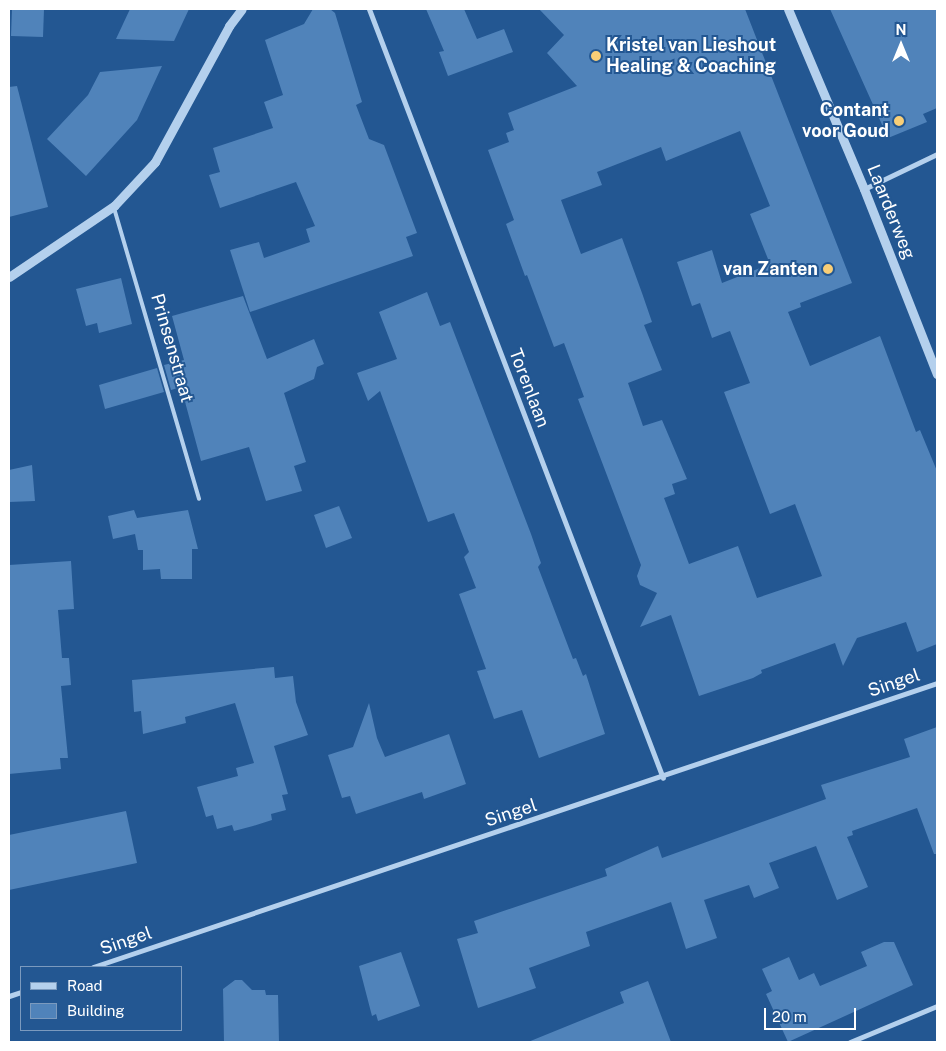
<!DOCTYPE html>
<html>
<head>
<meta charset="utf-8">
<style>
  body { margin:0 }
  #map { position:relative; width:946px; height:1051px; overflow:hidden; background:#235792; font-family:"Public Sans",sans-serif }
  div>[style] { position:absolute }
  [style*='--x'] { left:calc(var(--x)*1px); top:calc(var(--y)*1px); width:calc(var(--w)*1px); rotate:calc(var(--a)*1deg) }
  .building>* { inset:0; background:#5083ba }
  .service>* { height:4px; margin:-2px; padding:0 2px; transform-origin:2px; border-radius:2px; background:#b4d0ed }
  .minor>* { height:5px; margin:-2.5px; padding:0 2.5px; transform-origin:2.5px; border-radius:2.5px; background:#b4d0ed }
  .tertiary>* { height:9px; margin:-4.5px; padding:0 4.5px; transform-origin:4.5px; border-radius:4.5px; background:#b4d0ed }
  .dots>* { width:14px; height:14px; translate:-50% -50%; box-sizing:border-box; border:2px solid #235792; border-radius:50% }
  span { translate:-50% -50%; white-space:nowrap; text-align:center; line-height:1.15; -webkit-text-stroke:4px #235792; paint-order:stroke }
  .poi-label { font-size:18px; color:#fff; font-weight:700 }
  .left { translate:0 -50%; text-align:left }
  .right { translate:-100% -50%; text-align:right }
  .street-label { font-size:18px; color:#fff }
  .frame { position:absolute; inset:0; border:10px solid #fff; pointer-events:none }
  .legend { position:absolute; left:20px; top:966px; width:162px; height:65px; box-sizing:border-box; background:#235792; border:1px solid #7b9abe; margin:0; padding:6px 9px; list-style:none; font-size:15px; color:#fff }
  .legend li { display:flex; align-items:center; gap:10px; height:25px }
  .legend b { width:25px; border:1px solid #7b9abe }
  .north { position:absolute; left:876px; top:20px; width:50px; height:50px; -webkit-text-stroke:4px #235792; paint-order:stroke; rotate:0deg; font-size:14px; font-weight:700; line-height:20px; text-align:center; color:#fff }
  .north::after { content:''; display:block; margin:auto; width:18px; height:22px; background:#fff; clip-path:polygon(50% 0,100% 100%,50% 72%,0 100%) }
  .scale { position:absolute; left:764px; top:1008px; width:92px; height:22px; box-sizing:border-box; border:2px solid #fff; border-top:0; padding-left:6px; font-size:15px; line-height:18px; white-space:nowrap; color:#fff; -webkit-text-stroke:4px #235792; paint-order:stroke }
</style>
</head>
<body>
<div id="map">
  <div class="building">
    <div style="clip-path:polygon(12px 9px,44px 9px,43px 37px,11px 36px)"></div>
    <div style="clip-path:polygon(130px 9px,189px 9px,174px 41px,116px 39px)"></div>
    <div style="clip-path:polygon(313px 9px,330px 9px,335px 13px,362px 102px,356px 105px,369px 139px,384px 145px,417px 233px,406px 237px,413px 256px,250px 312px,230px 250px,259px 242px,264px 258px,310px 242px,306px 229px,315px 226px,296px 182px,220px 208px,209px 175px,220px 172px,213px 148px,273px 128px,264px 102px,283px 95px,265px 40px,304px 24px)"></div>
    <div style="clip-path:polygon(426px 9px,464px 9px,477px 39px,504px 29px,513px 52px,448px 76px,439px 52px,444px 51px)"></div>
    <div style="clip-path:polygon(evenodd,539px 9px,745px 9px,852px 283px,800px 303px,801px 307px,788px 312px,810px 366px,880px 336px,916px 432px,920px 430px,937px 471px,937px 644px,917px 652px,906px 622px,857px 638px,843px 666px,835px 643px,761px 670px,762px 673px,753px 678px,699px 696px,671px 615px,640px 627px,657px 593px,640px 585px,637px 576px,641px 565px,578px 399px,584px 397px,564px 343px,554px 347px,527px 275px,525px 276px,506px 224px,514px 220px,488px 150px,509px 142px,506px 133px,514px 130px,508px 113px,577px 86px,547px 53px,564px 35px,539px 9px,740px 131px,770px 206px,750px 214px,770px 264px,722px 283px,712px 250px,677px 262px,692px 306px,700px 303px,712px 338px,730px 331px,750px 383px,724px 392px,770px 514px,795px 504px,822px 576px,757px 598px,738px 546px,689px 564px,664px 498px,675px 494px,672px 484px,687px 479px,662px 420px,643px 426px,628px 383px,662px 370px,644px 325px,652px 322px,642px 293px,622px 238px,581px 254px,561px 200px,602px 185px,597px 172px,661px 147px,666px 161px,740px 131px)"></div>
    <div style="clip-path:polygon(830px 9px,937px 9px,937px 108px,923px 114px,927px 122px,888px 138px)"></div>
    <div style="clip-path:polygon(162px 66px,137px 120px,86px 176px,47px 139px,88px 95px,100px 72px)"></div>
    <div style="clip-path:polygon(17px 86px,48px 207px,9px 217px,9px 87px)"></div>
    <div style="clip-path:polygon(121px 278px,132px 324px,99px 333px,97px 323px,86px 326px,76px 289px)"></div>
    <div style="clip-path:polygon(427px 292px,440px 326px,450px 322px,531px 534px,541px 563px,538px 567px,562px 630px,573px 659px,576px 658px,583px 676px,586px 674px,605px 734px,539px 758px,522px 710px,494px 719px,477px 671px,486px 669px,459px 594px,476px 588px,464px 557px,469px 552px,454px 513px,428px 522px,380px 391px,368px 401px,357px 373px,397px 359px,379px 312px)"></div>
    <div style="clip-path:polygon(243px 296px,267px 359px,314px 339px,324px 364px,317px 367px,314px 379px,284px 393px,306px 462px,294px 466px,302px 491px,266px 501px,249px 447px,201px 461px,181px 387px,171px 390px,164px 365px,184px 360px,172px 316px)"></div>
    <div style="clip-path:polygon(157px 368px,164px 392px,105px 409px,99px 385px)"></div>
    <div style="clip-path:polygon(32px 465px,35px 501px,9px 502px,9px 470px)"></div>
    <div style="clip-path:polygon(339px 506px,352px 538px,326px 548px,314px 515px)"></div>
    <div style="clip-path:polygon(134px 510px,137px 518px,188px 510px,198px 549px,192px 549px,192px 579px,161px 579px,160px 569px,143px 570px,143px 550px,138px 550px,135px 534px,113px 539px,108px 516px)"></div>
    <div style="clip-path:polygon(71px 561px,74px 609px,58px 610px,62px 658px,69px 658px,71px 685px,61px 686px,68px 758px,60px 758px,61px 769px,9px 774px,9px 565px)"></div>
    <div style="clip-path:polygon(274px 667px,275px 678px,293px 676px,296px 702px,308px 735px,274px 746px,288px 794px,282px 795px,286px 810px,271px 814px,272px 820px,253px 826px,234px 831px,232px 825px,217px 829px,213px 815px,206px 817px,197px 787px,238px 776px,236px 768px,254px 763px,235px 703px,185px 717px,186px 723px,143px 734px,141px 711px,134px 712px,132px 680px)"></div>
    <div style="clip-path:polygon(369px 703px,377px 738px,385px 757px,449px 734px,466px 784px,424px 799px,422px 792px,356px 814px,350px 796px,342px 798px,328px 755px,353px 747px)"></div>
    <div style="clip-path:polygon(937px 727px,937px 854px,934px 854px,917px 808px,852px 831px,853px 835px,847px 837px,868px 887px,837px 900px,816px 846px,769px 863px,779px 888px,754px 898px,749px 885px,704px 900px,717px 938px,686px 949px,671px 902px,586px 932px,590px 946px,529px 968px,536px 988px,478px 1008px,457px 939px,478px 933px,474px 921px,607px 876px,605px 869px,658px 846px,662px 858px,826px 799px,821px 785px,910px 757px,904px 739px)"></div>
    <div style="clip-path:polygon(126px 811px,137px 863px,9px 890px,9px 835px)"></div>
    <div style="clip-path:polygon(884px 942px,894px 942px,913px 985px,788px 1042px,766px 994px,772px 991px,762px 969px,789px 957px,799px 980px,814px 973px,820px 986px,867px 966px,861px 952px)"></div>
    <div style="clip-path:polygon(401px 952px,420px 1006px,378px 1021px,376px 1014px,372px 1016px,359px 966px)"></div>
    <div style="clip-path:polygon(235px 980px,242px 980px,252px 990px,265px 990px,266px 995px,278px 995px,279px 1042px,224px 1042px,223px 989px)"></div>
    <div style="clip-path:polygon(648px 981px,671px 1042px,528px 1042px,624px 1003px,620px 992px)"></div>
  </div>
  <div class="service">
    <div style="--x:114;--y:208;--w:303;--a:73.7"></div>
  </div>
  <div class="minor">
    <div style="--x:369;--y:9;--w:823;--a:69.08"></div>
    <div style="--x:864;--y:189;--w:81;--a:-25.6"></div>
    <div style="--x:93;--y:967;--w:891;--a:-18.6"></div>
    <div style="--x:9;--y:996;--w:13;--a:-18"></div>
    <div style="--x:850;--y:1042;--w:94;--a:-22.5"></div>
  </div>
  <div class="tertiary">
    <div style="--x:788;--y:9;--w:195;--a:67.1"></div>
    <div style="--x:864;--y:189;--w:199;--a:68.5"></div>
    <div style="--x:9;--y:277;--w:127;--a:-34.1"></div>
    <div style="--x:114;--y:206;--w:60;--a:-47"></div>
    <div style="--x:155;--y:162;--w:155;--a:-61.4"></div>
    <div style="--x:229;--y:26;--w:21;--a:-53"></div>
  </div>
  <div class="dots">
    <div style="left:596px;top:56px;background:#f8ce77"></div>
    <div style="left:899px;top:121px;background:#f8ce77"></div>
    <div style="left:828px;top:269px;background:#f8ce77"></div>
  </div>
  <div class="poi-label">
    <span class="left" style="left:606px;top:56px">Kristel van Lieshout<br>Healing &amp; Coaching</span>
    <span class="right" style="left:889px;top:121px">Contant<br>voor Goud</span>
    <span class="right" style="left:818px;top:269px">van Zanten</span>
  </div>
  <div class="street-label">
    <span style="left:891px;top:212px;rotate:68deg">Laarderweg</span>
    <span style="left:172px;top:348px;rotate:74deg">Prinsenstraat</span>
    <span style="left:529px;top:388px;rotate:69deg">Torenlaan</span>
    <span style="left:894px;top:683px;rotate:-19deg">Singel</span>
    <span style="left:511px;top:813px;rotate:-18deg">Singel</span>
    <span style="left:126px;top:941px;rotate:-19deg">Singel</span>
  </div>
  <div class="frame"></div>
  <ul class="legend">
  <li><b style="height:6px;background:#b4d0ed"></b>Road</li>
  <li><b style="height:14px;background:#5083ba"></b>Building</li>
  </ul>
  <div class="north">N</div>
  <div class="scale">20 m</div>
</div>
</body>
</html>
